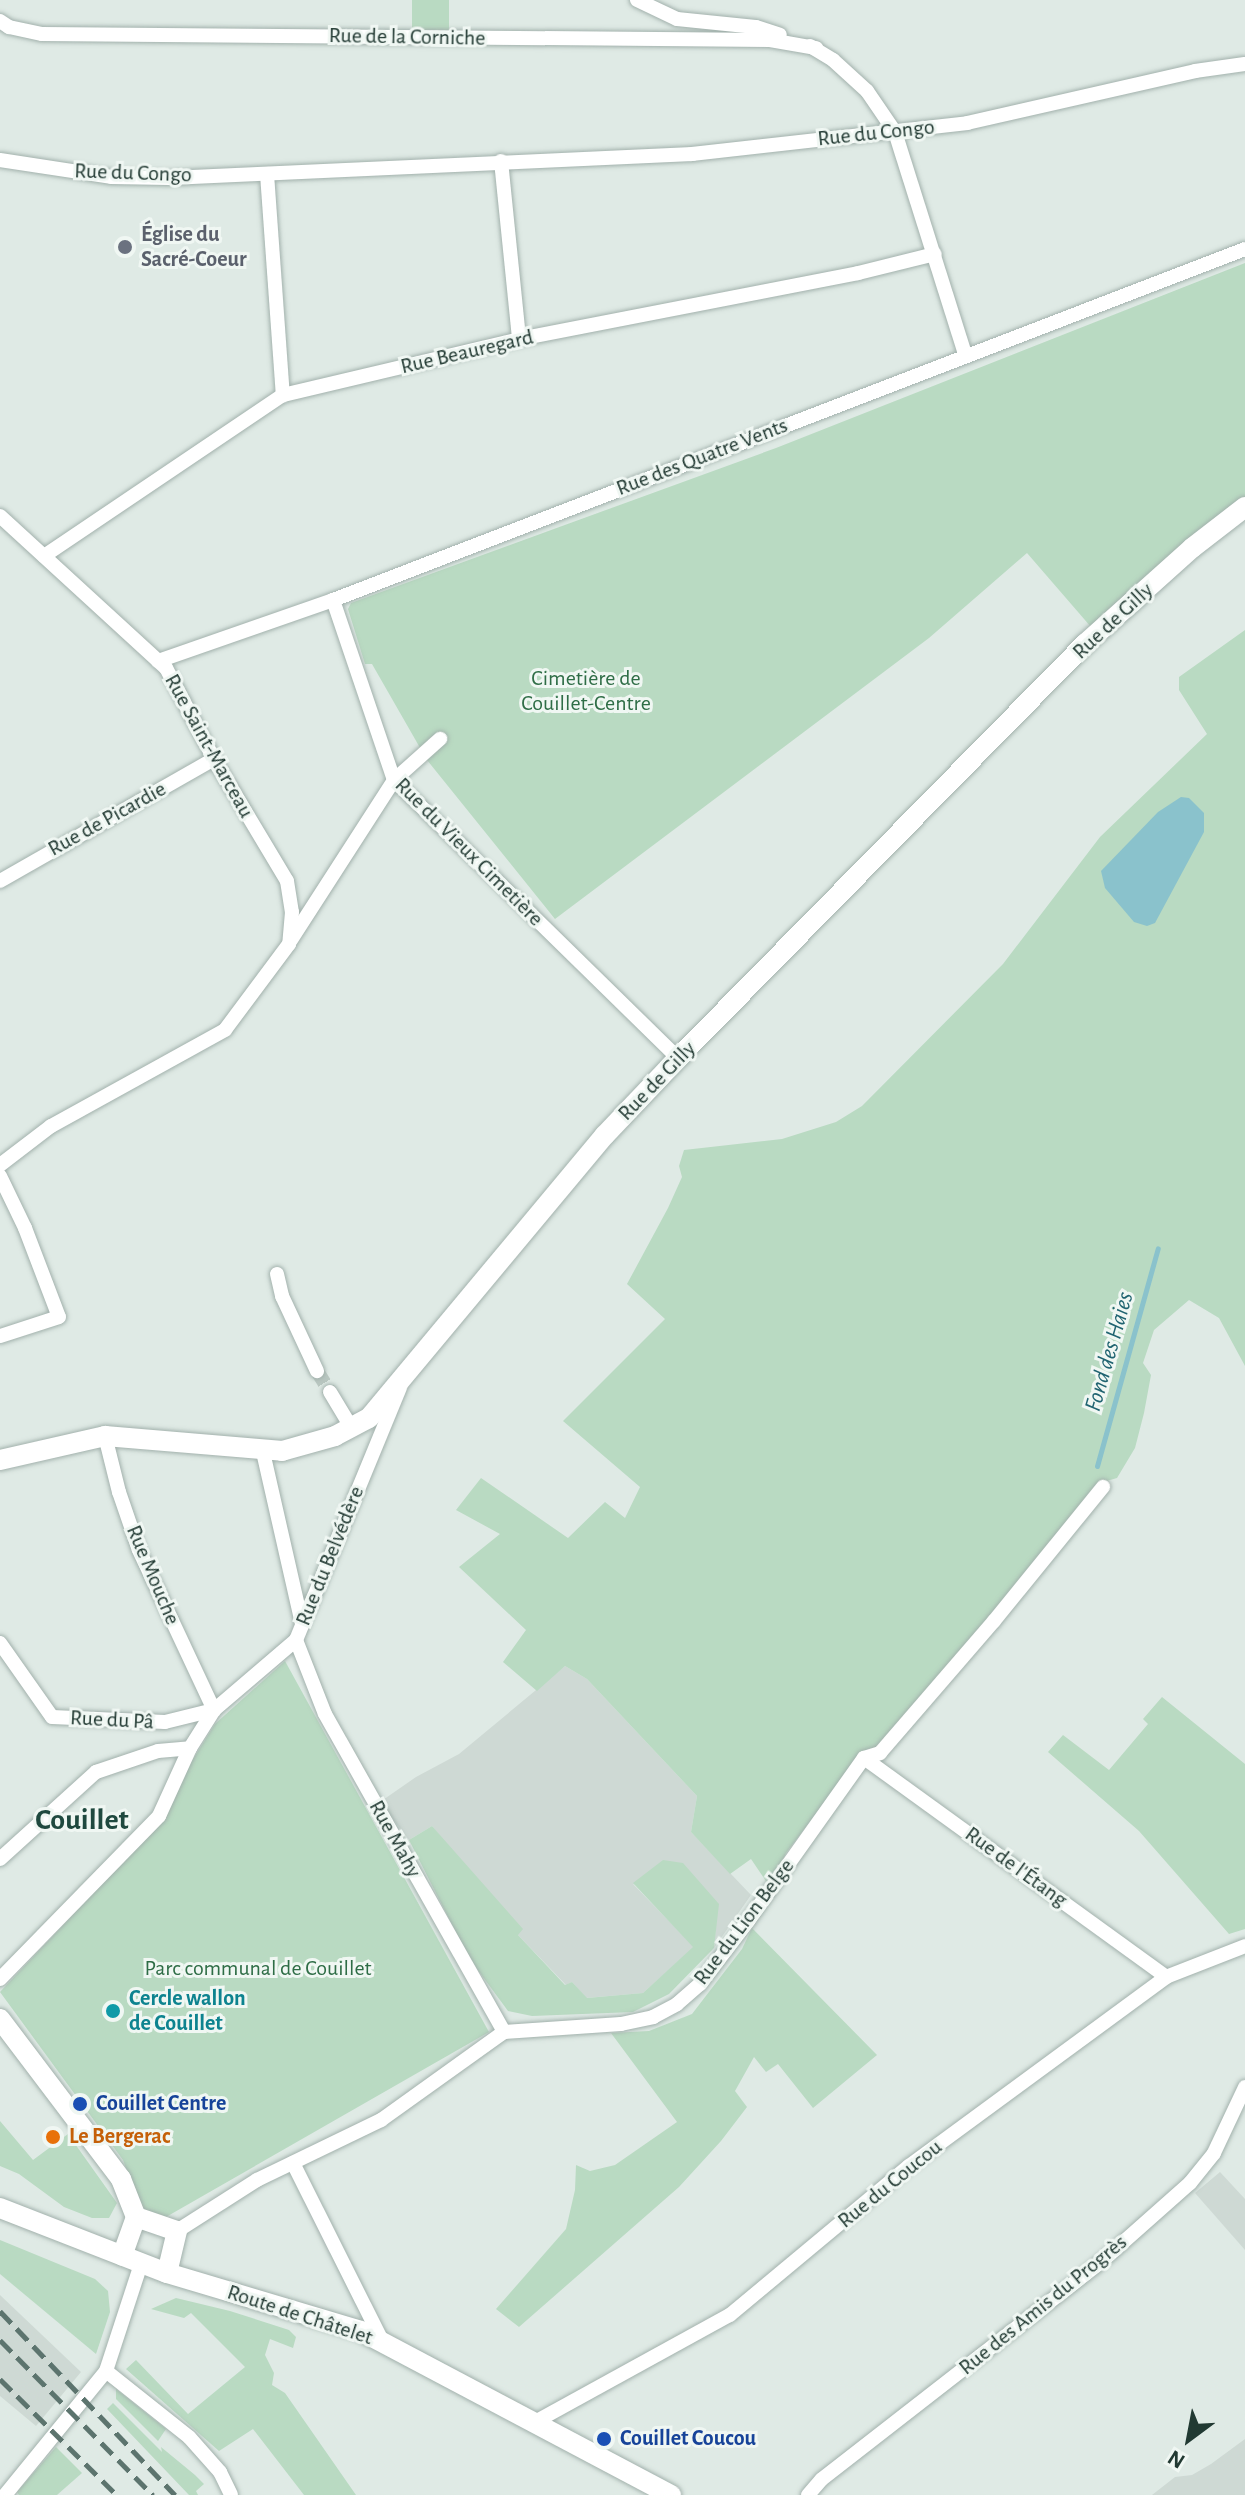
<!DOCTYPE html>
<html>
<head>
<meta charset="utf-8">
<style>
  body { margin:0 }
  #map { position:relative; width:1245px; height:2495px; overflow:hidden; background:#dfeae5; font-family:"Alegreya Sans",sans-serif }
  div>[style] { position:absolute }
  [style*='--x'] { left:calc(var(--x)*1px); top:calc(var(--y)*1px); width:calc(var(--w)*1px); rotate:calc(var(--a)*1deg) }
  .built>* { inset:0; background:#ced9d4 }
  .green>* { inset:0; background:#b9dac2 }
  .water>* { inset:0; background:#8ac2cc }
  .stream>* { height:5px; margin:-2.5px; padding:0 2.5px; transform-origin:2.5px; border-radius:2.5px; background:#8ac2cc }
  .street-tunnel>* { height:14px; margin-top:-7px; transform-origin:0; background:repeating-linear-gradient(90deg,#b9c7c1 0 14px,transparent 0 21px) }
  .roads { filter:drop-shadow(0 0 2px #a2b1ac) drop-shadow(0 0 2px #a2b1ac) }
  .street>* { height:14px; margin:-7px; padding:0 7px; transform-origin:7px; border-radius:7px; background:#fff }
  .secondary>* { height:20px; margin:-10px; padding:0 10px; transform-origin:10px; border-radius:10px; background:#fff }
  .rail>* { height:5px; margin-top:-2.5px; transform-origin:0; background:repeating-linear-gradient(90deg,#5c746e 0 16px,transparent 0 24px) }
  .dots>* { width:22px; height:22px; translate:-50% -50%; box-sizing:border-box; border:4px solid #f0f7f3; border-radius:50% }
  span { translate:-50% -50%; white-space:nowrap; text-align:center; line-height:1.15; -webkit-text-stroke:6px #f0f7f3; paint-order:stroke }
  .street-label { font-size:22px; color:#213932 }
  .worship-label { font-size:22px; color:#5b616d; font-weight:700 }
  .left { translate:0 -50%; text-align:left }
  .park-label { font-size:22px; color:#2e6d46 }
  .culture-label { font-size:22px; color:#0d838f; font-weight:700 }
  .transit-label { font-size:22px; color:#164399; font-weight:700 }
  .food-label { font-size:22px; color:#c56008; font-weight:700 }
  .water-label { font-size:24px; color:#206471; font-style:italic }
  .district-label { font-size:30px; color:#1f493f; font-weight:700 }
  .north { position:absolute; left:1149px; top:2399px; width:80px; height:80px; -webkit-text-stroke:6px #f0f7f3; paint-order:stroke; rotate:212deg; font-size:22px; font-weight:700; line-height:32px; text-align:center; color:#213932 }
  .north::after { content:''; display:block; margin:auto; width:28px; height:36px; background:#213932; clip-path:polygon(50% 0,100% 100%,50% 72%,0 100%) }
</style>
</head>
<body>
<div id="map">
  <div class="built">
    <div style="clip-path:polygon(565px 1666px,587px 1679px,697px 1796px,691px 1832px,751px 1895px,714px 1948px,718px 1903px,633px 1884px,694px 1947px,643px 1993px,586px 1998px,572px 1982px,566px 1985px,518px 1935px,432px 1826px,409px 1840px,380px 1802px,416px 1777px,459px 1754px)"></div>
    <div style="clip-path:polygon(1220px 2172px,1245px 2199px,1245px 2250px,1195px 2193px)"></div>
    <div style="clip-path:polygon(0 2295px,81px 2372px,36px 2426px,0 2396px)"></div>
    <div style="clip-path:polygon(1245px 2439px,1245px 2495px,1152px 2495px,1175px 2477px,1192px 2475px,1211px 2464px)"></div>
  </div>
  <div class="green">
    <div style="clip-path:polygon(412px 0,449px 0,449px 34px,412px 34px)"></div>
    <div style="clip-path:polygon(1245px 263px,1245px 502px,1091px 627px,1027px 553px,929px 638px,555px 919px,427px 760px,372px 664px,365px 664px,348px 609px,351px 603px,776px 448px)"></div>
    <div style="clip-path:polygon(1245px 630px,1245px 1366px,1219px 1318px,1189px 1300px,1154px 1330px,1143px 1363px,1151px 1375px,1144px 1413px,1135px 1448px,1117px 1478px,1096px 1484px,989px 1619px,874px 1749px,847px 1773px,786px 1853px,770px 1887px,751px 1859px,730px 1874px,691px 1832px,697px 1796px,587px 1679px,565px 1666px,537px 1691px,503px 1662px,526px 1630px,459px 1567px,500px 1534px,456px 1510px,481px 1478px,568px 1538px,605px 1502px,625px 1518px,640px 1487px,563px 1421px,665px 1319px,627px 1284px,668px 1208px,682px 1177px,679px 1166px,684px 1150px,782px 1139px,836px 1122px,862px 1106px,1003px 964px,1100px 837px,1207px 734px,1179px 690px,1179px 677px)"></div>
    <div style="clip-path:polygon(285px 1661px,489px 2032px,166px 2217px,142px 2211px,123px 2160px,0 1992px,166px 1816px,185px 1772px,215px 1724px)"></div>
    <div style="clip-path:polygon(1162px 1697px,1245px 1764px,1245px 1929px,1229px 1934px,1139px 1831px,1048px 1752px,1063px 1735px,1109px 1770px,1148px 1724px,1143px 1719px)"></div>
    <div style="clip-path:polygon(432px 1826px,523px 1929px,518px 1935px,565px 1985px,572px 1982px,587px 1998px,643px 1993px,693px 1947px,633px 1883px,663px 1860px,683px 1863px,719px 1904px,714px 1948px,669px 1994px,633px 2012px,532px 2016px,508px 2011px,469px 1958px,409px 1840px)"></div>
    <div style="clip-path:polygon(752px 1928px,877px 2055px,813px 2108px,778px 2064px,766px 2072px,754px 2057px,735px 2091px,747px 2107px,721px 2141px,679px 2187px,519px 2327px,496px 2309px,566px 2229px,575px 2190px,576px 2165px,590px 2171px,615px 2165px,677px 2122px,611px 2033px,649px 2031px,692px 2014px,742px 1949px)"></div>
    <div style="clip-path:polygon(0 2121px,33px 2160px,68px 2134px,117px 2203px,109px 2218px,92px 2218px,64px 2207px,19px 2174px,0 2166px)"></div>
    <div style="clip-path:polygon(0 2240px,95px 2279px,108px 2291px,110px 2312px,96px 2354px,0 2274px)"></div>
    <div style="clip-path:polygon(176px 2298px,230px 2311px,289px 2330px,296px 2337px,293px 2348px,270px 2339px,265px 2355px,274px 2373px,272px 2385px,285px 2393px,356px 2495px,304px 2495px,253px 2429px,219px 2451px,126px 2369px,136px 2360px,188px 2414px,245px 2367px,191px 2313px,184px 2318px,151px 2309px)"></div>
    <div style="clip-path:polygon(116px 2389px,166px 2429px,158px 2441px,116px 2399px)"></div>
    <div style="clip-path:polygon(113px 2403px,162px 2452px,161px 2447px,195px 2475px,204px 2484px,196px 2491px,198px 2495px,189px 2495px,107px 2409px)"></div>
    <div style="clip-path:polygon(56px 2447px,82px 2473px,57px 2495px,19px 2495px,17px 2492px)"></div>
  </div>
  <div class="water">
    <div style="clip-path:polygon(1181px 797px,1189px 798px,1204px 813px,1204px 832px,1155px 923px,1147px 926px,1134px 922px,1105px 888px,1101px 871px,1158px 812px)"></div>
  </div>
  <div class="stream">
    <div style="--x:1097;--y:1466;--w:226;--a:-74.4"></div>
  </div>
  <div class="street-tunnel">
    <div style="--x:317;--y:1371;--w:25;--a:58"></div>
  </div>
  <div class="roads">
    <div class="street">
      <div style="--x:637;--y:0;--w:44;--a:25.4"></div>
      <div style="--x:677;--y:19;--w:79;--a:5.8"></div>
      <div style="--x:756;--y:27;--w:25;--a:18"></div>
      <div style="--x:0;--y:21;--w:11;--a:34"></div>
      <div style="--x:9;--y:27;--w:34;--a:12"></div>
      <div style="--x:42;--y:34;--w:728;--a:0.47"></div>
      <div style="--x:770;--y:40;--w:47;--a:9.9"></div>
      <div style="--x:810;--y:46;--w:27;--a:31"></div>
      <div style="--x:833;--y:60;--w:46;--a:42.4"></div>
      <div style="--x:867;--y:91;--w:50;--a:55.7"></div>
      <div style="--x:895;--y:132;--w:233;--a:72.5"></div>
      <div style="--x:0;--y:160;--w:112;--a:8.7"></div>
      <div style="--x:111;--y:177;--w:59;--a:1"></div>
      <div style="--x:170;--y:178;--w:523;--a:-2.63"></div>
      <div style="--x:692;--y:154;--w:277;--a:-6.4"></div>
      <div style="--x:967;--y:123;--w:234;--a:-12.8"></div>
      <div style="--x:1195;--y:71;--w:50;--a:-8"></div>
      <div style="--x:501;--y:161;--w:179;--a:84.2"></div>
      <div style="--x:267;--y:174;--w:222;--a:85.9"></div>
      <div style="--x:0;--y:516;--w:225;--a:42.5"></div>
      <div style="--x:166;--y:668;--w:103;--a:62.2"></div>
      <div style="--x:214;--y:759;--w:142;--a:59.1"></div>
      <div style="--x:287;--y:881;--w:31;--a:81"></div>
      <div style="--x:292;--y:912;--w:32;--a:95"></div>
      <div style="--x:289;--y:944;--w:107;--a:126.7"></div>
      <div style="--x:225;--y:1030;--w:199;--a:151.1"></div>
      <div style="--x:51;--y:1126;--w:64;--a:142.6"></div>
      <div style="--x:44;--y:556;--w:288;--a:-34"></div>
      <div style="--x:283;--y:395;--w:243;--a:-13.3"></div>
      <div style="--x:519;--y:339;--w:345;--a:-11"></div>
      <div style="--x:858;--y:273;--w:79;--a:-13.9"></div>
      <div style="--x:333;--y:600;--w:190;--a:71.3"></div>
      <div style="--x:394;--y:780;--w:397;--a:44.4"></div>
      <div style="--x:158;--y:661;--w:185;--a:-19.2"></div>
      <div style="--x:333;--y:600;--w:977;--a:-21.05"></div>
      <div style="--x:0;--y:881;--w:246;--a:-29.7"></div>
      <div style="--x:291;--y:940;--w:190;--a:-57.2"></div>
      <div style="--x:394;--y:780;--w:62;--a:-41.7"></div>
      <div style="--x:0;--y:1176;--w:58;--a:64.3"></div>
      <div style="--x:25;--y:1228;--w:95;--a:69.1"></div>
      <div style="--x:59;--y:1317;--w:62;--a:162.1"></div>
      <div style="--x:277;--y:1274;--w:23;--a:77"></div>
      <div style="--x:282;--y:1296;--w:83;--a:65"></div>
      <div style="--x:330;--y:1392;--w:41;--a:59"></div>
      <div style="--x:105;--y:1436;--w:58;--a:76"></div>
      <div style="--x:119;--y:1492;--w:61;--a:71"></div>
      <div style="--x:139;--y:1550;--w:177;--a:64.9"></div>
      <div style="--x:263;--y:1452;--w:175;--a:77.2"></div>
      <div style="--x:296;--y:1640;--w:79;--a:68.6"></div>
      <div style="--x:325;--y:1714;--w:365;--a:60.6"></div>
      <div style="--x:0;--y:1643;--w:90;--a:54.9"></div>
      <div style="--x:52;--y:1717;--w:113;--a:2.5"></div>
      <div style="--x:165;--y:1722;--w:50;--a:-13.8"></div>
      <div style="--x:864;--y:1758;--w:373;--a:35.9"></div>
      <div style="--x:0;--y:1859;--w:130;--a:-42.2"></div>
      <div style="--x:96;--y:1772;--w:65;--a:-18.7"></div>
      <div style="--x:158;--y:1751;--w:32;--a:-5"></div>
      <div style="--x:0;--y:1979;--w:228;--a:-45.7"></div>
      <div style="--x:159;--y:1816;--w:75;--a:-65.5"></div>
      <div style="--x:190;--y:1748;--w:45;--a:-57.7"></div>
      <div style="--x:214;--y:1710;--w:108;--a:-40.5"></div>
      <div style="--x:296;--y:1640;--w:273;--a:-67.6"></div>
      <div style="--x:293;--y:2163;--w:199;--a:63.4"></div>
      <div style="--x:177;--y:2231;--w:95;--a:-32.5"></div>
      <div style="--x:257;--y:2180;--w:138;--a:-25.8"></div>
      <div style="--x:381;--y:2120;--w:151;--a:-35.6"></div>
      <div style="--x:504;--y:2032;--w:117;--a:-3.9"></div>
      <div style="--x:621;--y:2024;--w:33;--a:-12"></div>
      <div style="--x:653;--y:2017;--w:27;--a:-28"></div>
      <div style="--x:677;--y:2004;--w:30;--a:-41"></div>
      <div style="--x:700;--y:1984;--w:79;--a:-52.7"></div>
      <div style="--x:748;--y:1921;--w:200;--a:-54.6"></div>
      <div style="--x:864;--y:1758;--w:17;--a:-17"></div>
      <div style="--x:880;--y:1753;--w:174;--a:-49.2"></div>
      <div style="--x:994;--y:1621;--w:173;--a:-50.9"></div>
      <div style="--x:106;--y:2371;--w:106;--a:38.5"></div>
      <div style="--x:189;--y:2437;--w:47;--a:48.5"></div>
      <div style="--x:220;--y:2472;--w:25;--a:64"></div>
      <div style="--x:535;--y:2422;--w:222;--a:-28.8"></div>
      <div style="--x:730;--y:2315;--w:233;--a:-39.8"></div>
      <div style="--x:909;--y:2166;--w:319;--a:-36.3"></div>
      <div style="--x:1166;--y:1977;--w:85;--a:-21.4"></div>
      <div style="--x:5;--y:2495;--w:160;--a:-50.8"></div>
      <div style="--x:106;--y:2371;--w:113;--a:-71.9"></div>
      <div style="--x:808;--y:2495;--w:21;--a:-49"></div>
      <div style="--x:822;--y:2479;--w:355;--a:-37.9"></div>
      <div style="--x:1102;--y:2261;--w:118;--a:-41.6"></div>
      <div style="--x:1190;--y:2183;--w:38;--a:-51"></div>
      <div style="--x:1214;--y:2153;--w:73;--a:-64.8"></div>
    </div>
    <div class="secondary">
      <div style="--x:0;--y:1460;--w:108;--a:-12.9"></div>
      <div style="--x:105;--y:1436;--w:178;--a:4.8"></div>
      <div style="--x:282;--y:1451;--w:55;--a:-15.8"></div>
      <div style="--x:335;--y:1436;--w:38;--a:-28"></div>
      <div style="--x:369;--y:1418;--w:368;--a:-50.2"></div>
      <div style="--x:605;--y:1135;--w:106;--a:-46.5"></div>
      <div style="--x:678;--y:1058;--w:581;--a:-45.49"></div>
      <div style="--x:1085;--y:644;--w:144;--a:-41.9"></div>
      <div style="--x:1192;--y:548;--w:67;--a:-37.7"></div>
      <div style="--x:0;--y:2019;--w:201;--a:52.9"></div>
      <div style="--x:121;--y:2179;--w:41;--a:68.5"></div>
      <div style="--x:136;--y:2217;--w:41;--a:109.7"></div>
      <div style="--x:0;--y:2208;--w:179;--a:21.3"></div>
      <div style="--x:167;--y:2273;--w:202;--a:16.6"></div>
      <div style="--x:361;--y:2331;--w:351;--a:27.9"></div>
      <div style="--x:136;--y:2217;--w:43;--a:18.9"></div>
      <div style="--x:177;--y:2231;--w:43;--a:103.4"></div>
    </div>
  </div>
  <div class="rail">
    <div style="--x:0;--y:2311;--w:254;--a:46.4"></div>
    <div style="--x:0;--y:2340;--w:218;--a:45.4"></div>
    <div style="--x:0;--y:2379;--w:165;--a:44.8"></div>
  </div>
  <div class="dots">
    <div style="left:125px;top:247px;background:#6b7280"></div>
    <div style="left:113px;top:2011px;background:#0f9aa8"></div>
    <div style="left:80px;top:2104px;background:#1a4fb4"></div>
    <div style="left:53px;top:2137px;background:#e8710a"></div>
    <div style="left:604px;top:2439px;background:#1a4fb4"></div>
  </div>
  <div class="street-label">
    <span style="left:407px;top:37px;rotate:1deg">Rue de la Corniche</span>
    <span style="left:876px;top:133px;rotate:-6deg">Rue du Congo</span>
    <span style="left:133px;top:173px;rotate:2deg">Rue du Congo</span>
    <span style="left:467px;top:352px;rotate:-13deg">Rue Beauregard</span>
    <span style="left:702px;top:457px;rotate:-21deg">Rue des Quatre Vents</span>
    <span style="left:1113px;top:621px;rotate:-43deg">Rue de Gilly</span>
    <span style="left:209px;top:746px;rotate:61deg">Rue Saint-Marceau</span>
    <span style="left:107px;top:819px;rotate:-29deg">Rue de Picardie</span>
    <span style="left:469px;top:852px;rotate:45deg">Rue du Vieux Cimetière</span>
    <span style="left:657px;top:1081px;rotate:-46deg">Rue de Gilly</span>
    <span style="left:330px;top:1556px;rotate:-68deg">Rue du Belvédère</span>
    <span style="left:153px;top:1575px;rotate:67deg">Rue Mouche</span>
    <span style="left:112px;top:1720px;rotate:3deg">Rue du Pâ</span>
    <span style="left:395px;top:1839px;rotate:61deg">Rue Mahy</span>
    <span style="left:1016px;top:1867px;rotate:36deg">Rue de l'Étang</span>
    <span style="left:744px;top:1922px;rotate:-53deg">Rue du Lion Belge</span>
    <span style="left:890px;top:2184px;rotate:-39deg">Rue du Coucou</span>
    <span style="left:1043px;top:2305px;rotate:-39deg">Rue des Amis du Progrès</span>
    <span style="left:300px;top:2315px;rotate:18deg">Route de Châtelet</span>
  </div>
  <div class="worship-label">
    <span class="left" style="left:141px;top:247px">Église du<br>Sacré-Coeur</span>
  </div>
  <div class="park-label">
    <span style="left:586px;top:691px">Cimetière de<br>Couillet-Centre</span>
    <span style="left:258px;top:1969px">Parc communal de Couillet</span>
  </div>
  <div class="culture-label">
    <span class="left" style="left:129px;top:2011px">Cercle wallon<br>de Couillet</span>
  </div>
  <div class="transit-label">
    <span class="left" style="left:96px;top:2104px">Couillet Centre</span>
    <span class="left" style="left:620px;top:2439px">Couillet Coucou</span>
  </div>
  <div class="food-label">
    <span class="left" style="left:69px;top:2137px">Le Bergerac</span>
  </div>
  <div class="water-label">
    <span style="left:1110px;top:1352px;rotate:-74deg">Fond des Haies</span>
  </div>
  <div class="district-label">
    <span style="left:82px;top:1820px">Couillet</span>
  </div>
  <div class="north">N</div>
</div>
</body>
</html>
